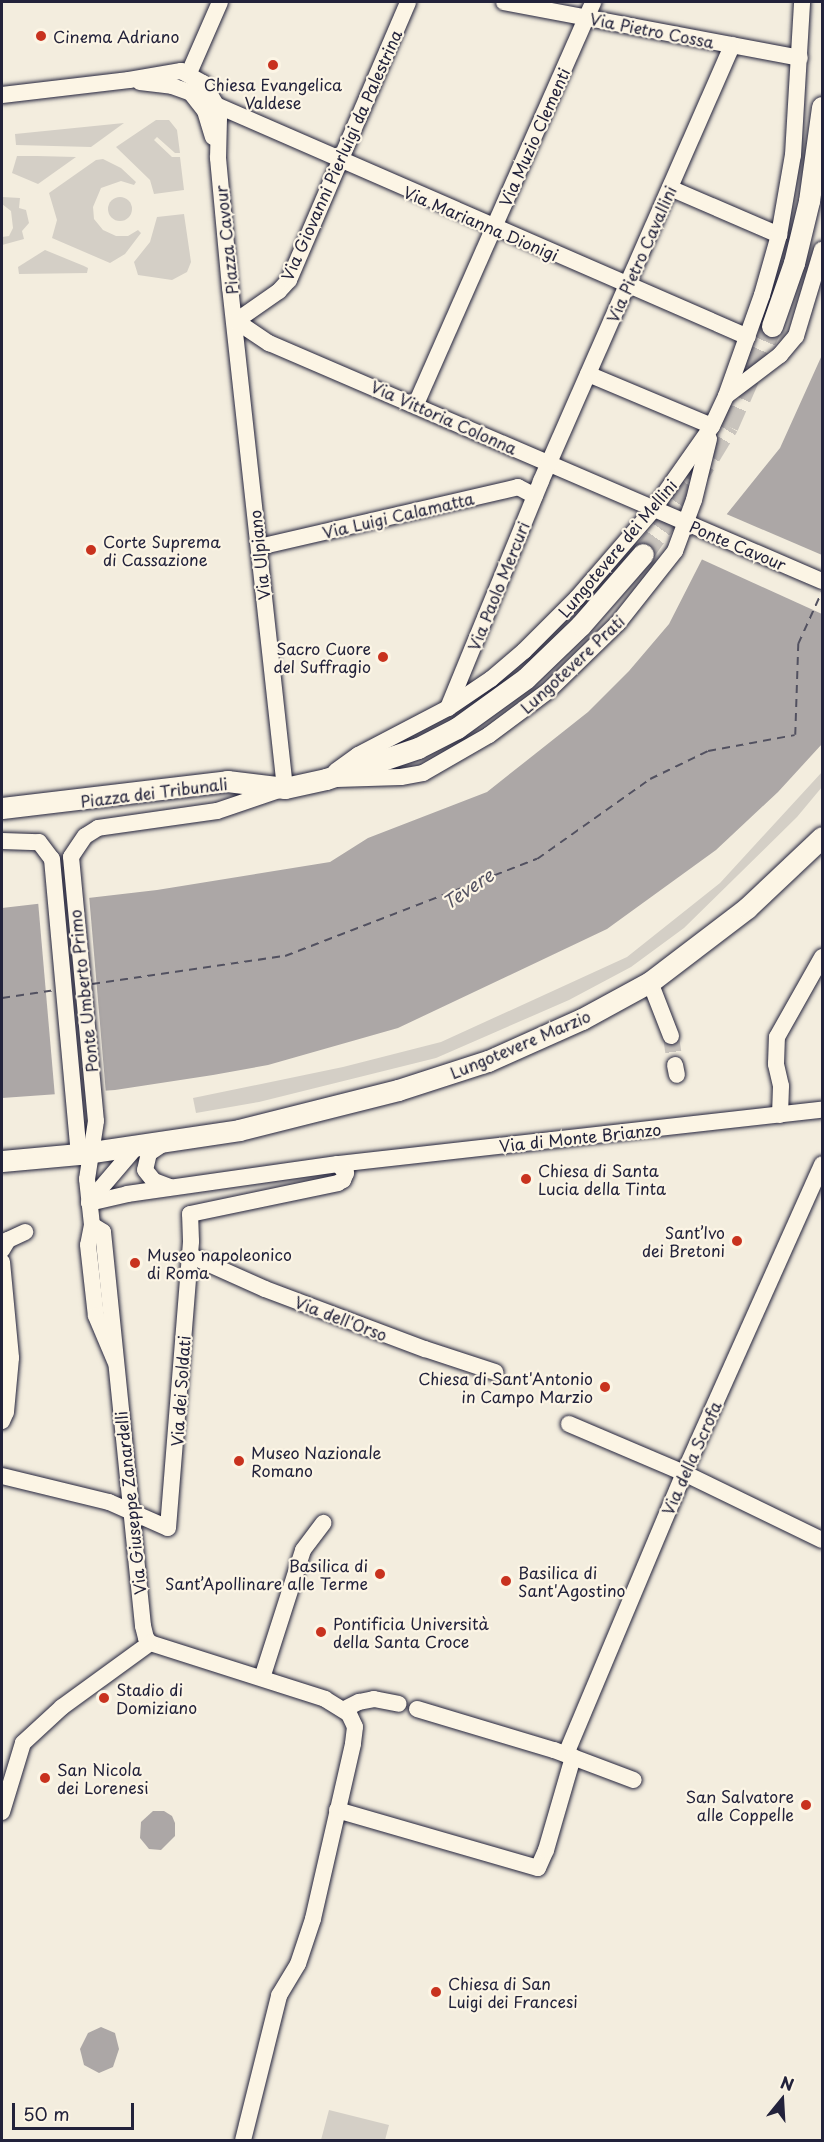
<!DOCTYPE html>
<html>
<head>
<meta charset="utf-8">
<style>
  body { margin:0 }
  #map { position:relative; width:824px; height:2142px; overflow:hidden; background:#f3edde; font-family:"Playpen Sans",sans-serif }
  div>[style] { position:absolute }
  [style*='--x'] { left:calc(var(--x)*1px); top:calc(var(--y)*1px); width:calc(var(--w)*1px); rotate:calc(var(--a)*1deg) }
  .green>* { inset:0; background:#d4cfc6 }
  .round { border-radius:50% }
  .water>* { inset:0; background:#aca7a6 }
  .pier>* { inset:0; background:#f3edde }
  .ferry>* { height:1.5px; margin-top:-0.75px; transform-origin:0; background:repeating-linear-gradient(90deg,#525160 0 8px,transparent 0 14px) }
  .minor-tunnel>* { height:16px; margin-top:-8px; transform-origin:0; background:repeating-linear-gradient(90deg,#c9c4bd 0 16px,transparent 0 24px) }
  .major-tunnel>* { height:21px; margin-top:-10.5px; transform-origin:0; background:repeating-linear-gradient(90deg,#c9c4bd 0 21px,transparent 0 31px) }
  .roads { filter:drop-shadow(0 0 2px #22223b) drop-shadow(0 0 2px #22223b) }
  .minor>* { height:16px; margin:-8px; padding:0 8px; transform-origin:8px; border-radius:8px; background:#fcf5e5 }
  .major>* { height:21px; margin:-10.5px; padding:0 10.5px; transform-origin:10.5px; border-radius:10.5px; background:#fcf5e5 }
  .dots>* { width:16px; height:16px; translate:-50% -50%; box-sizing:border-box; border:3px solid #fcf5e5; border-radius:50% }
  span { translate:-50% -50%; white-space:nowrap; text-align:center; line-height:1.15; -webkit-text-stroke:4.5px #fcf5e5; paint-order:stroke }
  .street-label { font-size:16px; color:#22223b }
  .poi-label { font-size:16px; color:#22223b }
  .left { translate:0 -50%; text-align:left }
  .right { translate:-100% -50%; text-align:right }
  .water-label { font-size:18px; color:#525160; font-style:italic }
  .frame { position:absolute; inset:0; border:3px solid #22223b; pointer-events:none }
  .north { position:absolute; left:752px; top:2070px; width:60px; height:60px; -webkit-text-stroke:4px #fcf5e5; paint-order:stroke; rotate:18deg; font-size:16px; font-weight:700; line-height:24px; text-align:center; color:#22223b }
  .north::after { content:''; display:block; margin:auto; width:21px; height:27px; background:#22223b; clip-path:polygon(50% 0,100% 100%,50% 72%,0 100%) }
  .scale { position:absolute; left:12px; top:2103px; width:122px; height:27px; box-sizing:border-box; border:3px solid #22223b; border-top:0; padding-left:8px; font-size:18px; line-height:21px; white-space:nowrap; color:#22223b; -webkit-text-stroke:4px #fcf5e5; paint-order:stroke }
</style>
</head>
<body>
<div id="map">
  <div class="green">
    <div style="clip-path:polygon(156px 120px,169px 120px,177px 130px,180px 153px,175px 153px,157px 137px,154px 140px,172px 157px,180px 157px,184px 190px,154px 194px,150px 180px,116px 147px)"></div>
    <div style="clip-path:polygon(124px 123px,91px 147px,16px 145px,15px 134px)"></div>
    <div style="clip-path:polygon(17px 156px,37px 156px,76px 157px,38px 184px,12px 173px)"></div>
    <div style="clip-path:polygon(103px 159px,121px 168px,136px 182px,134px 185px,121px 181px,101px 188px,93px 207px,94px 219px,103px 230px,116px 236px,128px 236px,138px 230px,141px 233px,125px 254px,110px 263px,52px 238px,57px 220px,49px 193px,96px 160px)"></div>
    <div class="round" style="left:108px;top:197px;width:24px;height:24px"></div>
    <div style="clip-path:polygon(2px 197px,20px 198px,19px 208px,26px 210px,29px 223px,22px 231px,24px 239px,2px 245px,2px 237px,9px 236px,13px 228px,11px 211px,2px 204px)"></div>
    <div style="clip-path:polygon(184px 214px,191px 262px,187px 272px,172px 280px,138px 275px,134px 262px,150px 242px,157px 217px)"></div>
    <div style="clip-path:polygon(45px 250px,84px 266px,88px 268px,87px 273px,19px 274px,18px 267px)"></div>
    <div style="clip-path:polygon(822px 772px,822px 787px,797px 817px,684px 928px,631px 967px,569px 1000px,436px 1058px,259px 1102px,196px 1113px,193px 1098px,343px 1067px,441px 1042px,627px 957px,720px 883px)"></div>
    <div style="clip-path:polygon(329px 2110px,389px 2125px,385px 2140px,321px 2140px)"></div>
  </div>
  <div class="water">
    <div style="clip-path:polygon(822px 355px,822px 744px,778px 792px,716px 850px,607px 929px,398px 1028px,268px 1065px,213px 1075px,115px 1090px,2px 1098px,2px 908px,157px 890px,330px 862px,368px 838px,487px 792px,588px 712px,629px 671px,669px 624px,722px 520px,780px 448px)"></div>
    <div style="clip-path:polygon(153px 1811px,164px 1811px,172px 1816px,175px 1823px,175px 1836px,161px 1850px,149px 1849px,140px 1838px,141px 1822px)"></div>
    <div style="clip-path:polygon(101px 2027px,115px 2033px,119px 2049px,113px 2067px,99px 2073px,84px 2065px,80px 2049px,88px 2033px)"></div>
  </div>
  <div class="pier">
    <div style="clip-path:polygon(724px 513px,822px 555px,822px 614px,701px 559px)"></div>
    <div style="clip-path:polygon(89px 895px,106px 1094px,55px 1097px,38px 901px)"></div>
  </div>
  <div class="ferry">
    <div style="--x:92;--y:984;--w:195;--a:-8.3"></div>
    <div style="--x:285;--y:956;--w:270;--a:-21.1"></div>
    <div style="--x:537;--y:859;--w:138;--a:-35.3"></div>
    <div style="--x:650;--y:779;--w:64;--a:-25.8"></div>
    <div style="--x:708;--y:751;--w:88;--a:-10.4"></div>
    <div style="--x:795;--y:735;--w:91;--a:-88.1"></div>
    <div style="--x:798;--y:644;--w:58;--a:-65.6"></div>
    <div style="--x:2;--y:998;--w:54;--a:-8.6"></div>
  </div>
  <div class="minor-tunnel">
    <div style="--x:671;--y:1036;--w:29;--a:82"></div>
  </div>
  <div class="major-tunnel">
    <div style="--x:643;--y:554;--w:88;--a:-54.7"></div>
    <div style="--x:694;--y:482;--w:66;--a:-58.7"></div>
    <div style="--x:728;--y:426;--w:109;--a:-66.3"></div>
  </div>
  <div class="roads">
    <div class="minor">
      <div style="--x:504;--y:2;--w:301;--a:10.7"></div>
      <div style="--x:189;--y:73;--w:77;--a:-66.4"></div>
      <div style="--x:140;--y:82;--w:32;--a:7"></div>
      <div style="--x:172;--y:86;--w:20;--a:20"></div>
      <div style="--x:191;--y:93;--w:23;--a:52"></div>
      <div style="--x:205;--y:111;--w:27;--a:73"></div>
      <div style="--x:2;--y:95;--w:128;--a:-6.7"></div>
      <div style="--x:129;--y:80;--w:53;--a:-9.8"></div>
      <div style="--x:181;--y:71;--w:25;--a:29"></div>
      <div style="--x:203;--y:83;--w:26;--a:59"></div>
      <div style="--x:216;--y:105;--w:13;--a:77"></div>
      <div style="--x:219;--y:118;--w:40;--a:91.4"></div>
      <div style="--x:218;--y:158;--w:130;--a:84.7"></div>
      <div style="--x:230;--y:287;--w:504;--a:83.74"></div>
      <div style="--x:285;--y:788;--w:72;--a:161.3"></div>
      <div style="--x:217;--y:811;--w:120;--a:171.9"></div>
      <div style="--x:98;--y:828;--w:15;--a:148"></div>
      <div style="--x:85;--y:836;--w:25;--a:124"></div>
      <div style="--x:71;--y:857;--w:265;--a:84.6"></div>
      <div style="--x:96;--y:1121;--w:59;--a:98.8"></div>
      <div style="--x:87;--y:1179;--w:46;--a:83.8"></div>
      <div style="--x:92;--y:1225;--w:20;--a:101"></div>
      <div style="--x:88;--y:1245;--w:71;--a:83.6"></div>
      <div style="--x:96;--y:1316;--w:49;--a:67.1"></div>
      <div style="--x:216;--y:105;--w:580;--a:23.56"></div>
      <div style="--x:670;--y:188;--w:119;--a:23.3"></div>
      <div style="--x:236;--y:321;--w:40;--a:34"></div>
      <div style="--x:269;--y:343;--w:602;--a:23.29"></div>
      <div style="--x:236;--y:321;--w:52;--a:-34.9"></div>
      <div style="--x:279;--y:291;--w:15;--a:-48"></div>
      <div style="--x:289;--y:280;--w:302;--a:-66.8"></div>
      <div style="--x:588;--y:374;--w:134;--a:22.8"></div>
      <div style="--x:726;--y:396;--w:68;--a:-37.2"></div>
      <div style="--x:780;--y:355;--w:25;--a:-50"></div>
      <div style="--x:796;--y:336;--w:90;--a:-73.2"></div>
      <div style="--x:416;--y:404;--w:439;--a:-66.2"></div>
      <div style="--x:259;--y:547;--w:266;--a:-13"></div>
      <div style="--x:518;--y:487;--w:19;--a:28"></div>
      <div style="--x:448;--y:708;--w:245;--a:-67.7"></div>
      <div style="--x:541;--y:481;--w:476;--a:-66.3"></div>
      <div style="--x:336;--y:771;--w:27;--a:-36"></div>
      <div style="--x:358;--y:755;--w:102;--a:-27.6"></div>
      <div style="--x:448;--y:708;--w:52;--a:-34"></div>
      <div style="--x:491;--y:679;--w:43;--a:-40.3"></div>
      <div style="--x:524;--y:651;--w:75;--a:-45"></div>
      <div style="--x:577;--y:598;--w:116;--a:-49.2"></div>
      <div style="--x:653;--y:510;--w:103;--a:-54.9"></div>
      <div style="--x:712;--y:426;--w:33;--a:-65"></div>
      <div style="--x:726;--y:396;--w:107;--a:-70.4"></div>
      <div style="--x:762;--y:295;--w:62;--a:-74.2"></div>
      <div style="--x:779;--y:235;--w:81;--a:-80.1"></div>
      <div style="--x:793;--y:155;--w:153;--a:-86.6"></div>
      <div style="--x:336;--y:779;--w:65;--a:-1.8"></div>
      <div style="--x:401;--y:777;--w:22;--a:-10"></div>
      <div style="--x:423;--y:773;--w:76;--a:-29.9"></div>
      <div style="--x:489;--y:735;--w:74;--a:-36.7"></div>
      <div style="--x:548;--y:691;--w:98;--a:-44.2"></div>
      <div style="--x:618;--y:623;--w:92;--a:-51.6"></div>
      <div style="--x:675;--y:551;--w:54;--a:-69.6"></div>
      <div style="--x:694;--y:500;--w:63;--a:-76.2"></div>
      <div style="--x:2;--y:841;--w:37;--a:2"></div>
      <div style="--x:39;--y:842;--w:21;--a:53"></div>
      <div style="--x:52;--y:859;--w:296;--a:84.8"></div>
      <div style="--x:650;--y:982;--w:58;--a:68.7"></div>
      <div style="--x:675;--y:1065;--w:10;--a:79"></div>
      <div style="--x:780;--y:1115;--w:29;--a:-88"></div>
      <div style="--x:781;--y:1086;--w:23;--a:-103"></div>
      <div style="--x:776;--y:1064;--w:27;--a:-88"></div>
      <div style="--x:777;--y:1037;--w:92;--a:-60.6"></div>
      <div style="--x:164;--y:1143;--w:18;--a:146"></div>
      <div style="--x:149;--y:1153;--w:17;--a:103"></div>
      <div style="--x:145;--y:1170;--w:14;--a:51"></div>
      <div style="--x:154;--y:1181;--w:17;--a:21"></div>
      <div style="--x:89;--y:1202;--w:72;--a:-49.5"></div>
      <div style="--x:89;--y:1203;--w:39;--a:-13"></div>
      <div style="--x:127;--y:1194;--w:213;--a:-8.1"></div>
      <div style="--x:338;--y:1164;--w:487;--a:-6.4"></div>
      <div style="--x:92;--y:1225;--w:13;--a:32"></div>
      <div style="--x:103;--y:1232;--w:396;--a:84.2"></div>
      <div style="--x:143;--y:1626;--w:12;--a:76"></div>
      <div style="--x:146;--y:1638;--w:6;--a:51"></div>
      <div style="--x:2;--y:1250;--w:12;--a:-59"></div>
      <div style="--x:8;--y:1240;--w:19;--a:-25"></div>
      <div style="--x:189;--y:1255;--w:83;--a:24.1"></div>
      <div style="--x:265;--y:1289;--w:171;--a:20.6"></div>
      <div style="--x:425;--y:1349;--w:74;--a:18.2"></div>
      <div style="--x:2;--y:1262;--w:96;--a:84.6"></div>
      <div style="--x:11;--y:1358;--w:54;--a:95.3"></div>
      <div style="--x:6;--y:1412;--w:10;--a:114"></div>
      <div style="--x:569;--y:1424;--w:125;--a:23.1"></div>
      <div style="--x:684;--y:1473;--w:153;--a:25.9"></div>
      <div style="--x:2;--y:1476;--w:110;--a:13.7"></div>
      <div style="--x:109;--y:1502;--w:64;--a:23.8"></div>
      <div style="--x:168;--y:1528;--w:288;--a:-85.4"></div>
      <div style="--x:191;--y:1241;--w:27;--a:-92"></div>
      <div style="--x:190;--y:1214;--w:151;--a:-11.8"></div>
      <div style="--x:338;--y:1183;--w:6;--a:-31"></div>
      <div style="--x:343;--y:1180;--w:8;--a:-67"></div>
      <div style="--x:346;--y:1173;--w:12;--a:-132"></div>
      <div style="--x:150;--y:1643;--w:184;--a:17.7"></div>
      <div style="--x:325;--y:1699;--w:28;--a:32"></div>
      <div style="--x:349;--y:1714;--w:14;--a:65"></div>
      <div style="--x:355;--y:1727;--w:17;--a:97"></div>
      <div style="--x:353;--y:1744;--w:180;--a:102.9"></div>
      <div style="--x:313;--y:1919;--w:47;--a:108.4"></div>
      <div style="--x:298;--y:1964;--w:37;--a:121"></div>
      <div style="--x:279;--y:1996;--w:148;--a:104"></div>
      <div style="--x:262;--y:1678;--w:134;--a:-72.2"></div>
      <div style="--x:303;--y:1550;--w:34;--a:-53"></div>
      <div style="--x:345;--y:1709;--w:16;--a:-27"></div>
      <div style="--x:359;--y:1702;--w:15;--a:-11"></div>
      <div style="--x:374;--y:1699;--w:25;--a:11"></div>
      <div style="--x:417;--y:1709;--w:143;--a:16.7"></div>
      <div style="--x:554;--y:1750;--w:85;--a:20.6"></div>
      <div style="--x:566;--y:1754;--w:305;--a:-67.2"></div>
      <div style="--x:684;--y:1473;--w:338;--a:-65.9"></div>
      <div style="--x:337;--y:1810;--w:209;--a:16.1"></div>
      <div style="--x:538;--y:1868;--w:20;--a:-66"></div>
      <div style="--x:546;--y:1850;--w:97;--a:-73.8"></div>
      <div style="--x:2;--y:1812;--w:72;--a:-73.1"></div>
      <div style="--x:23;--y:1743;--w:53;--a:-42.7"></div>
      <div style="--x:62;--y:1707;--w:109;--a:-36"></div>
    </div>
    <div class="major">
      <div style="--x:772;--y:326;--w:67;--a:-70.8"></div>
      <div style="--x:794;--y:263;--w:64;--a:-76.4"></div>
      <div style="--x:809;--y:201;--w:95;--a:-82.1"></div>
      <div style="--x:2;--y:808;--w:227;--a:-6.8"></div>
      <div style="--x:227;--y:781;--w:58;--a:6.9"></div>
      <div style="--x:285;--y:788;--w:42;--a:-12.4"></div>
      <div style="--x:326;--y:779;--w:97;--a:-18.6"></div>
      <div style="--x:418;--y:748;--w:44;--a:-27.1"></div>
      <div style="--x:457;--y:728;--w:85;--a:-35.9"></div>
      <div style="--x:526;--y:678;--w:76;--a:-43.9"></div>
      <div style="--x:581;--y:625;--w:94;--a:-48.9"></div>
      <div style="--x:2;--y:1161;--w:77;--a:-5.2"></div>
      <div style="--x:79;--y:1154;--w:162;--a:-8.5"></div>
      <div style="--x:239;--y:1130;--w:164;--a:-14.1"></div>
      <div style="--x:398;--y:1090;--w:95;--a:-17.9"></div>
      <div style="--x:488;--y:1061;--w:103;--a:-24.1"></div>
      <div style="--x:582;--y:1019;--w:77;--a:-28.6"></div>
      <div style="--x:650;--y:982;--w:122;--a:-37.3"></div>
      <div style="--x:747;--y:908;--w:103;--a:-43.4"></div>
    </div>
  </div>
  <div class="dots">
    <div style="left:41px;top:36px;background:#c8321e"></div>
    <div style="left:273px;top:65px;background:#c8321e"></div>
    <div style="left:91px;top:550px;background:#c8321e"></div>
    <div style="left:383px;top:657px;background:#c8321e"></div>
    <div style="left:526px;top:1179px;background:#c8321e"></div>
    <div style="left:737px;top:1241px;background:#c8321e"></div>
    <div style="left:135px;top:1263px;background:#c8321e"></div>
    <div style="left:605px;top:1387px;background:#c8321e"></div>
    <div style="left:239px;top:1461px;background:#c8321e"></div>
    <div style="left:380px;top:1574px;background:#c8321e"></div>
    <div style="left:506px;top:1581px;background:#c8321e"></div>
    <div style="left:321px;top:1632px;background:#c8321e"></div>
    <div style="left:104px;top:1698px;background:#c8321e"></div>
    <div style="left:45px;top:1778px;background:#c8321e"></div>
    <div style="left:806px;top:1805px;background:#c8321e"></div>
    <div style="left:436px;top:1992px;background:#c8321e"></div>
  </div>
  <div class="street-label">
    <span style="left:652px;top:30px;rotate:11deg">Via Pietro Cossa</span>
    <span style="left:534px;top:137px;rotate:-66deg">Via Muzio Clementi</span>
    <span style="left:341px;top:155px;rotate:-66deg">Via Giovanni Pierluigi da Palestrina</span>
    <span style="left:481px;top:223px;rotate:23deg">Via Marianna Dionigi</span>
    <span style="left:226px;top:240px;rotate:-96deg">Piazza Cavour</span>
    <span style="left:641px;top:254px;rotate:-66deg">Via Pietro Cavallini</span>
    <span style="left:444px;top:417px;rotate:24deg">Via Vittoria Colonna</span>
    <span style="left:398px;top:515px;rotate:-13deg">Via Luigi Calamatta</span>
    <span style="left:738px;top:545px;rotate:23deg">Ponte Cavour</span>
    <span style="left:617px;top:548px;rotate:-50deg">Lungotevere dei Mellini</span>
    <span style="left:259px;top:555px;rotate:-96deg">Via Ulpiano</span>
    <span style="left:498px;top:586px;rotate:-68deg">Via Paolo Mercuri</span>
    <span style="left:572px;top:664px;rotate:-43deg">Lungotevere Prati</span>
    <span style="left:154px;top:792px;rotate:-7deg">Piazza dei Tribunali</span>
    <span style="left:83px;top:991px;rotate:-96deg">Ponte Umberto Primo</span>
    <span style="left:520px;top:1044px;rotate:-23deg">Lungotevere Marzio</span>
    <span style="left:580px;top:1137px;rotate:-6deg">Via di Monte Brianzo</span>
    <span style="left:341px;top:1318px;rotate:21deg">Via dell'Orso</span>
    <span style="left:180px;top:1391px;rotate:-86deg">Via dei Soldati</span>
    <span style="left:691px;top:1458px;rotate:-66deg">Via della Scrofa</span>
    <span style="left:130px;top:1503px;rotate:-96deg">Via Giuseppe Zanardelli</span>
  </div>
  <div class="poi-label">
    <span class="left" style="left:53px;top:36px">Cinema Adriano</span>
    <span style="left:273px;top:93px">Chiesa Evangelica<br>Valdese</span>
    <span class="left" style="left:103px;top:550px">Corte Suprema<br>di Cassazione</span>
    <span class="right" style="left:371px;top:657px">Sacro Cuore<br>del Suffragio</span>
    <span class="left" style="left:538px;top:1179px">Chiesa di Santa<br>Lucia della Tinta</span>
    <span class="right" style="left:725px;top:1241px">Sant’Ivo<br>dei Bretoni</span>
    <span class="left" style="left:147px;top:1263px">Museo napoleonico<br>di Roma</span>
    <span class="right" style="left:593px;top:1387px">Chiesa di Sant'Antonio<br>in Campo Marzio</span>
    <span class="left" style="left:251px;top:1461px">Museo Nazionale<br>Romano</span>
    <span class="right" style="left:368px;top:1574px">Basilica di<br>Sant’Apollinare alle Terme</span>
    <span class="left" style="left:518px;top:1581px">Basilica di<br>Sant'Agostino</span>
    <span class="left" style="left:333px;top:1632px">Pontificia Università<br>della Santa Croce</span>
    <span class="left" style="left:116px;top:1698px">Stadio di<br>Domiziano</span>
    <span class="left" style="left:57px;top:1778px">San Nicola<br>dei Lorenesi</span>
    <span class="right" style="left:794px;top:1805px">San Salvatore<br>alle Coppelle</span>
    <span class="left" style="left:448px;top:1992px">Chiesa di San<br>Luigi dei Francesi</span>
  </div>
  <div class="water-label">
    <span style="left:468px;top:889px;rotate:-34deg">Tevere</span>
  </div>
  <div class="frame"></div>
  <div class="north">N</div>
  <div class="scale">50 m</div>
</div>
</body>
</html>
